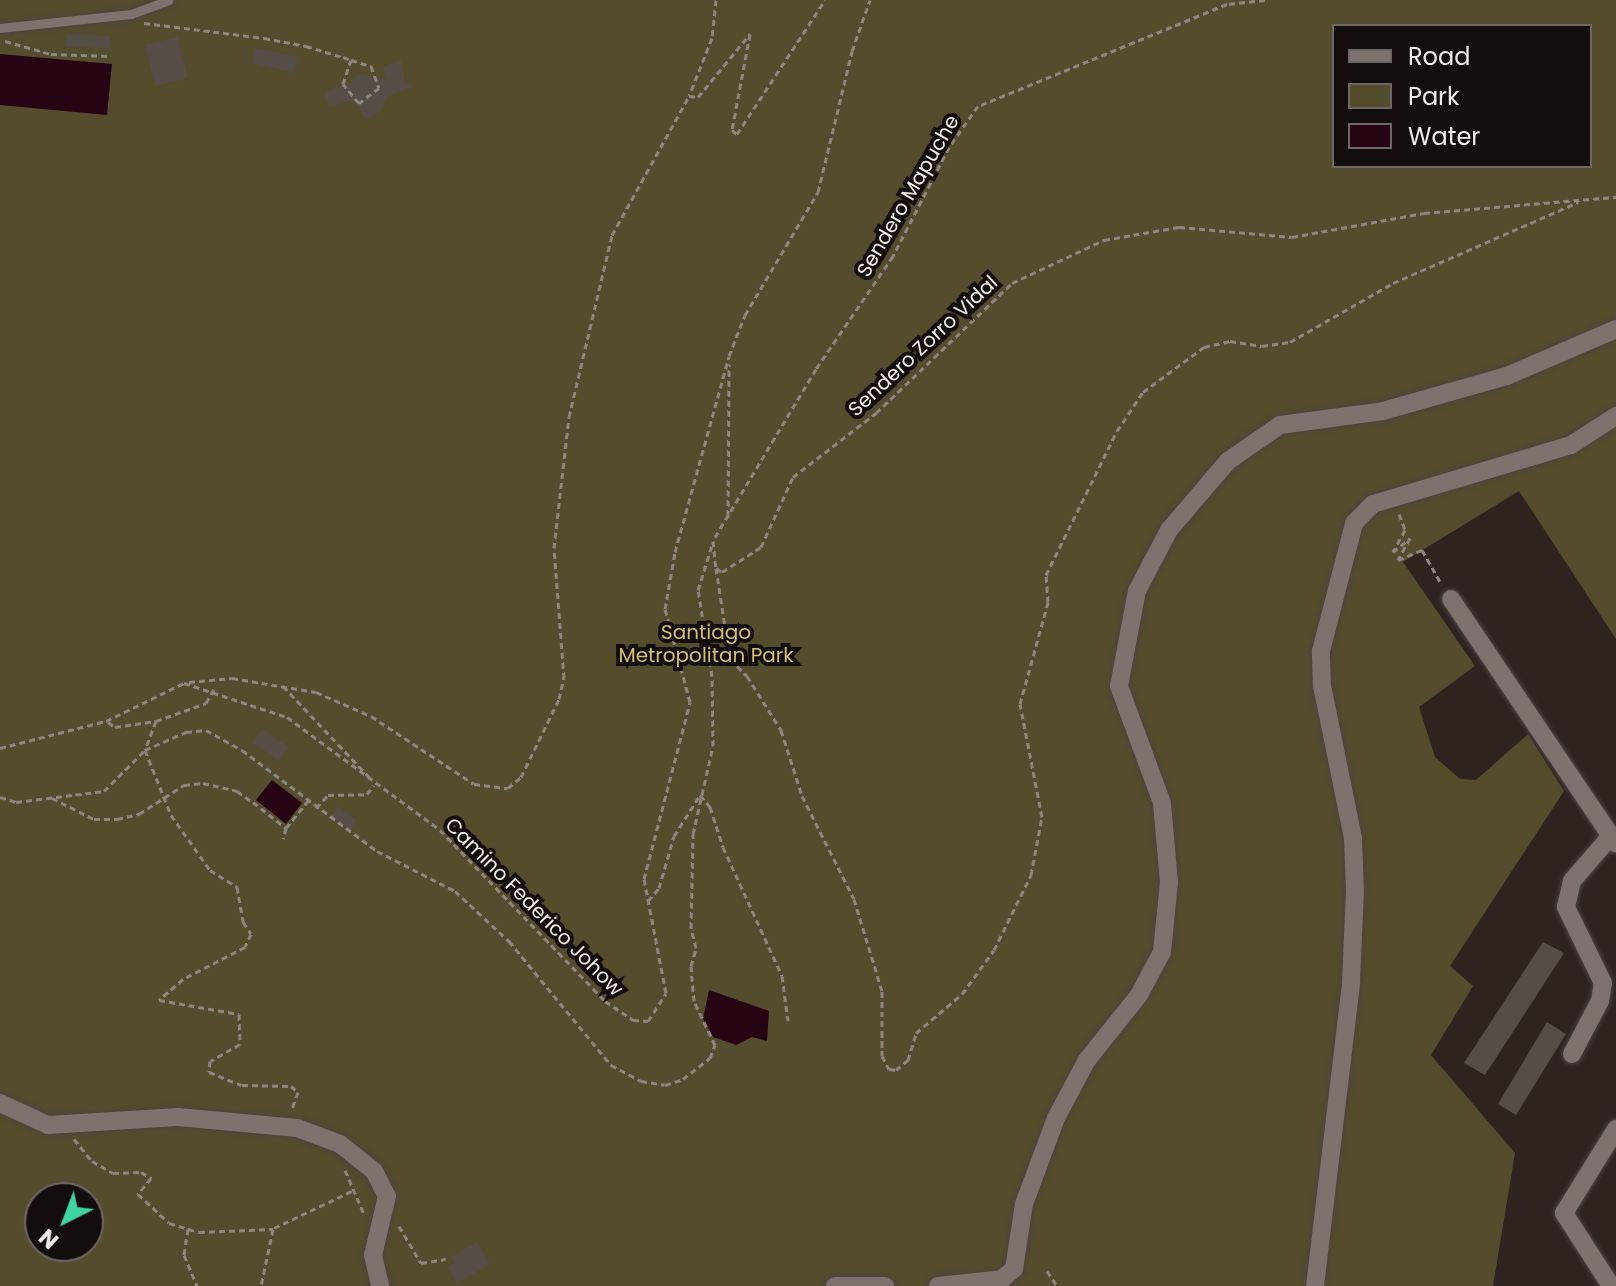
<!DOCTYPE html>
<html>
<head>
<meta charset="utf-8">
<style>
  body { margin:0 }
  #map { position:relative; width:1616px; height:1286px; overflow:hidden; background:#2d2420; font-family:Poppins,sans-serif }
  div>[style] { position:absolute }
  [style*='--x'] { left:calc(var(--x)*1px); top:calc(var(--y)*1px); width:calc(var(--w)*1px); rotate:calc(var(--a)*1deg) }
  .green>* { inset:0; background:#554c2d }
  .water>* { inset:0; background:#260312 }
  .building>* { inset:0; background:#554e46 }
  .path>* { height:3px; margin-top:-1.5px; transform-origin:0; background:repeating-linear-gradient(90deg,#8d8682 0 6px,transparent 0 10px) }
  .roads { filter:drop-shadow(0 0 2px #4a4340) drop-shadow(0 0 2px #4a4340) }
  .lane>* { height:9px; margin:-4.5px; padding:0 4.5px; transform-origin:4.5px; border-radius:4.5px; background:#7d726d }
  .street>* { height:18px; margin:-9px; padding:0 9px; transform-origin:9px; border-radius:9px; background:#7d726d }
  span { translate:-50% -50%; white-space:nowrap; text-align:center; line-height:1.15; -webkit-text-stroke:8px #130e0d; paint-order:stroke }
  .street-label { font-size:20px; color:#f2ece9 }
  .park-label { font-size:20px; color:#d3be76 }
  .legend { position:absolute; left:1332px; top:24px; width:260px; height:144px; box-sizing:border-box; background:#130e0d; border:2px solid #6c6765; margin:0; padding:10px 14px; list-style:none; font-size:24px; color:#f2ece9 }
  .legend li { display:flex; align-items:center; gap:16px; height:40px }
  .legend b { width:40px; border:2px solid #6c6765 }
  .north { position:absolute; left:24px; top:1182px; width:80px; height:80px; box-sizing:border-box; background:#130e0d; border:2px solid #6c6765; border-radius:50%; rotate:222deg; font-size:22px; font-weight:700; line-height:32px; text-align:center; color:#f2ece9 }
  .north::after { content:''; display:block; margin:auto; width:28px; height:36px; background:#40d4a2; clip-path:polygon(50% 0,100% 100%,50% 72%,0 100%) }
</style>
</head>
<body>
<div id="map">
  <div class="green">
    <div style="clip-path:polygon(evenodd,0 0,1616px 0,1616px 639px,1519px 491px,1403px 562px,1475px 666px,1419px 707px,1435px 757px,1460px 779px,1476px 780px,1528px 734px,1564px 791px,1450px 966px,1473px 986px,1431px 1055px,1515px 1153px,1493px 1286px,0 1286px,0 0,1334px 26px,1590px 26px,1590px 166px,1334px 166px,1334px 26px,0 0,40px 1198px,88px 1198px,88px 1246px,40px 1246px,40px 1198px)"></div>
  </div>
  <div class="water">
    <div style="clip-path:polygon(0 54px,112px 64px,107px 115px,0 105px)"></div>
    <div style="clip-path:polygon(272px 780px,302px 803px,286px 824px,256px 800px)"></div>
    <div style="clip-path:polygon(709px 990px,769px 1011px,767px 1041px,752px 1037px,736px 1045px,713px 1037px,703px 1019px)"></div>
  </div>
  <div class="building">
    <div style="clip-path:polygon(66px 34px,110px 36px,110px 48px,66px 47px)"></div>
    <div style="clip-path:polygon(178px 37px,188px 78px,155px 86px,145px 45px)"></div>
    <div style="clip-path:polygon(255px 48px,298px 57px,294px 73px,252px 63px)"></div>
    <div style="clip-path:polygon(401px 60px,405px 84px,415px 86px,388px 96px,381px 111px,366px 120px,353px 100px,329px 107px,324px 92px,350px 84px,358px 74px,388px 80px,383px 67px)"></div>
    <div style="clip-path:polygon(263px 729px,288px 747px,278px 760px,253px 742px)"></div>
    <div style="clip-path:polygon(338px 806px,357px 820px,350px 830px,331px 817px)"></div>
    <div style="clip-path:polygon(1543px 942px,1564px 953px,1485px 1075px,1464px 1063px)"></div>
    <div style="clip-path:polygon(1547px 1022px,1566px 1034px,1516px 1115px,1498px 1104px)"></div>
    <div style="clip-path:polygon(477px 1242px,490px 1264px,457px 1284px,448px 1267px,455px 1263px,451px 1257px)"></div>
  </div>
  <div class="path">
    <div style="--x:716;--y:0;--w:38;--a:96"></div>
    <div style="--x:712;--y:38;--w:62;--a:111.6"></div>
    <div style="--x:689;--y:96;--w:9;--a:6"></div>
    <div style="--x:698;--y:97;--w:82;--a:-50.5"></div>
    <div style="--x:750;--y:34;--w:98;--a:100.6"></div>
    <div style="--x:732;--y:130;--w:6;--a:39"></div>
    <div style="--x:737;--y:134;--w:160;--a:-56.7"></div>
    <div style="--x:1265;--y:0;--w:38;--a:174"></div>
    <div style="--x:1227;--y:4;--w:269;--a:157.7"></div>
    <div style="--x:978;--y:106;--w:50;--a:125.3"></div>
    <div style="--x:949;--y:147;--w:123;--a:117.2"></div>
    <div style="--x:893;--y:256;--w:137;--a:124.3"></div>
    <div style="--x:816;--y:369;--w:190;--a:121"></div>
    <div style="--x:718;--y:532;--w:10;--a:119"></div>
    <div style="--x:713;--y:541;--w:27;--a:84"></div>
    <div style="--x:716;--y:568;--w:7;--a:34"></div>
    <div style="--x:722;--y:572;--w:46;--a:-32.7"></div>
    <div style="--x:761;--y:547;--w:77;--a:-65.4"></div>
    <div style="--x:793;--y:477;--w:105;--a:-37.6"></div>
    <div style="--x:876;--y:413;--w:188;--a:-43.7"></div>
    <div style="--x:1012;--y:283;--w:102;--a:-25.1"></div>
    <div style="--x:1104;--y:240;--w:76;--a:-9.8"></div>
    <div style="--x:1179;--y:227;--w:113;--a:5.1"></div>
    <div style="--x:1292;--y:237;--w:134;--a:-10.3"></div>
    <div style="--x:1424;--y:213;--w:193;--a:-4.8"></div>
    <div style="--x:144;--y:23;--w:121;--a:7.1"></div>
    <div style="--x:264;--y:38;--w:43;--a:10.8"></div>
    <div style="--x:306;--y:46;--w:39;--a:17"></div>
    <div style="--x:343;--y:57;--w:9;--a:21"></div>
    <div style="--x:351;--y:60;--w:21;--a:17"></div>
    <div style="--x:371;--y:66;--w:23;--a:70"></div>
    <div style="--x:379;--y:88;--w:25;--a:143"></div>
    <div style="--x:359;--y:103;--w:25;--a:-130"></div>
    <div style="--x:343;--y:84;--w:25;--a:-72"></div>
    <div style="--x:5;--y:41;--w:48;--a:15.8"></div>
    <div style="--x:51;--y:54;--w:60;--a:1.9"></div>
    <div style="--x:729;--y:356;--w:44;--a:-68.7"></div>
    <div style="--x:745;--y:315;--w:143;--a:-59.3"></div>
    <div style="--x:818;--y:192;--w:145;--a:-76.4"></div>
    <div style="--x:852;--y:51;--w:54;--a:-70.6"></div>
    <div style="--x:1399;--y:514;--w:17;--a:69"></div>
    <div style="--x:1405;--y:530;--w:25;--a:119"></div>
    <div style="--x:1393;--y:552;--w:22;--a:-39"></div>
    <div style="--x:1410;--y:538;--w:25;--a:119"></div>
    <div style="--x:1398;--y:560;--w:26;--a:-23"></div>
    <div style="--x:1422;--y:550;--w:40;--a:60.3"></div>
    <div style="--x:728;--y:516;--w:152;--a:-89.6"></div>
    <div style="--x:716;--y:568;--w:92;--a:81.3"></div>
    <div style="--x:730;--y:659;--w:24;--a:45"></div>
    <div style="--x:747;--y:676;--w:64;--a:57.8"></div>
    <div style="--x:781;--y:730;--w:69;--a:72.3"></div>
    <div style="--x:802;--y:796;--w:115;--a:63.2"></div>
    <div style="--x:854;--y:899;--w:96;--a:73.1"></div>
    <div style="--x:882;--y:991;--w:65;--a:90"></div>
    <div style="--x:882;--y:1056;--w:15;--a:62"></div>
    <div style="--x:889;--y:1069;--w:7;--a:8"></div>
    <div style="--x:896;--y:1070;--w:16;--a:-40"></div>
    <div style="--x:908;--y:1060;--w:28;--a:-73"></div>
    <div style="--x:916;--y:1033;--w:60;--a:-40.3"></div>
    <div style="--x:962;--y:994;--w:54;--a:-54"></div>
    <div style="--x:994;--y:950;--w:84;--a:-63.7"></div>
    <div style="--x:1031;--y:875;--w:59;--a:-79.3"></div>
    <div style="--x:1042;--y:817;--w:115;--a:-101"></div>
    <div style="--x:1020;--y:704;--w:106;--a:-74.6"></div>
    <div style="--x:1048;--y:602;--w:27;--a:-94"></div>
    <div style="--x:1046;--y:575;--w:161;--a:-63.8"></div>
    <div style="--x:1117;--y:431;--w:47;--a:-56.3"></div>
    <div style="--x:1143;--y:392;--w:76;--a:-36.4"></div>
    <div style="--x:1204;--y:347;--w:27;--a:-13"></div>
    <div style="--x:1230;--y:341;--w:32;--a:9"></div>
    <div style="--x:1262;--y:346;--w:28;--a:-8"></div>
    <div style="--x:1290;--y:342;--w:119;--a:-29.8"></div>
    <div style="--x:1393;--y:283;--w:202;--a:-23.6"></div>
    <div style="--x:189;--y:682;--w:43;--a:-5.3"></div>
    <div style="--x:232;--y:678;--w:85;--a:9.5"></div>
    <div style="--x:316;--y:692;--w:60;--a:23.6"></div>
    <div style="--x:371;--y:716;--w:123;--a:33.4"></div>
    <div style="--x:474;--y:784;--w:34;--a:7"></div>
    <div style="--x:508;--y:788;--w:17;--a:-40"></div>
    <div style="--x:521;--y:777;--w:87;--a:-64"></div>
    <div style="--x:559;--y:699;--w:22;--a:-77"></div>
    <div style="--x:564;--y:678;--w:130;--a:-94.4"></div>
    <div style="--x:554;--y:548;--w:132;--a:-83.5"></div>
    <div style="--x:569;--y:417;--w:187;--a:-76.7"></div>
    <div style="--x:612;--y:235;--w:159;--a:-61"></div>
    <div style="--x:283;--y:686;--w:128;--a:46.6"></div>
    <div style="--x:156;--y:721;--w:53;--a:-19.8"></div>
    <div style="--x:206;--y:703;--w:16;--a:-60"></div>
    <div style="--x:108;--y:722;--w:9;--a:36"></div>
    <div style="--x:115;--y:727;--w:41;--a:-8.3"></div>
    <div style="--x:156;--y:721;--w:31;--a:111"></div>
    <div style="--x:145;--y:750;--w:70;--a:68.2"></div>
    <div style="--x:171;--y:815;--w:67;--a:54.7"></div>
    <div style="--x:210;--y:870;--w:32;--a:32"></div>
    <div style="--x:237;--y:887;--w:36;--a:80"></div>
    <div style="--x:243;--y:922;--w:14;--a:56"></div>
    <div style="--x:251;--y:934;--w:14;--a:115"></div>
    <div style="--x:245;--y:947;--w:70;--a:152.7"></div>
    <div style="--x:183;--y:979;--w:32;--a:139"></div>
    <div style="--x:159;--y:1000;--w:81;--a:9.9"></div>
    <div style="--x:239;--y:1014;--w:30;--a:88"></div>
    <div style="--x:240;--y:1044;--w:34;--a:150"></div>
    <div style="--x:210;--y:1061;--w:11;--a:95"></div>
    <div style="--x:209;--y:1072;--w:35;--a:22"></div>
    <div style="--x:242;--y:1085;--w:49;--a:1.2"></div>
    <div style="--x:291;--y:1086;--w:9;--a:41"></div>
    <div style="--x:298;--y:1092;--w:20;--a:110"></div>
    <div style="--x:0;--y:748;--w:109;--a:-14.3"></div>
    <div style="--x:106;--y:721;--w:87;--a:-26"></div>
    <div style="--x:184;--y:683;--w:108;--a:18.3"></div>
    <div style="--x:287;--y:717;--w:190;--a:36.4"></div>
    <div style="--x:440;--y:830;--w:238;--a:46"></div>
    <div style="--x:605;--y:1001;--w:34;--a:34"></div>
    <div style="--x:633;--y:1020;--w:15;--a:4"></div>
    <div style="--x:648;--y:1021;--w:33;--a:-57"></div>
    <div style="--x:666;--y:993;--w:116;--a:-100.9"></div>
    <div style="--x:644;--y:879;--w:183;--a:-75.4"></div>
    <div style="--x:690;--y:702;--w:96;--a:-105"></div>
    <div style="--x:665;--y:609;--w:58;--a:-80"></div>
    <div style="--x:675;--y:552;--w:203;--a:-74.6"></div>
    <div style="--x:0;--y:797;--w:17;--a:17"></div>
    <div style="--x:16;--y:802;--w:89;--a:-7.1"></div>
    <div style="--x:104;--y:791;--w:58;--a:-45"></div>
    <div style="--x:145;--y:750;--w:45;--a:-23.7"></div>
    <div style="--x:186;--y:732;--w:20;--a:-6"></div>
    <div style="--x:206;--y:730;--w:41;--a:29.1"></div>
    <div style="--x:242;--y:750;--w:169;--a:36.8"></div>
    <div style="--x:377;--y:851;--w:88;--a:27.1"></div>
    <div style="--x:455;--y:891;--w:74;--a:42.8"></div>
    <div style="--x:509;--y:941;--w:161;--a:50.6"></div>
    <div style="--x:611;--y:1065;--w:34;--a:28"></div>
    <div style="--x:641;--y:1081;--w:24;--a:9"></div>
    <div style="--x:665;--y:1085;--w:19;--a:-18"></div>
    <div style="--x:683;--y:1079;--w:34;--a:-38"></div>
    <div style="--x:710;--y:1058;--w:14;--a:-69"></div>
    <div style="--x:715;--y:1045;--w:49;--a:-115.5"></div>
    <div style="--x:694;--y:1001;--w:35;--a:-95"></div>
    <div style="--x:691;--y:966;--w:19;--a:-74"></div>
    <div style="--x:696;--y:948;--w:21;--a:-104"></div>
    <div style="--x:691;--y:928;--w:94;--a:-88.8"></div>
    <div style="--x:693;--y:834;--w:90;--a:-77.2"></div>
    <div style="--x:713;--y:746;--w:70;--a:-90.8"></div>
    <div style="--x:712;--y:676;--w:87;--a:-99.2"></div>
    <div style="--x:698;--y:590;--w:47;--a:-72.7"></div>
    <div style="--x:52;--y:798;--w:47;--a:26.6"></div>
    <div style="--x:94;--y:819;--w:23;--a:0"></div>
    <div style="--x:117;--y:819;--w:23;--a:-13"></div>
    <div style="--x:139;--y:814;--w:54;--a:-32.8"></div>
    <div style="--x:184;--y:785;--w:19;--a:-6"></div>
    <div style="--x:203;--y:783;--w:35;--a:13"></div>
    <div style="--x:237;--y:791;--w:19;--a:35"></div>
    <div style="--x:253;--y:802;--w:42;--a:38.2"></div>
    <div style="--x:286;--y:828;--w:11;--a:105"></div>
    <div style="--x:316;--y:808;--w:18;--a:-47"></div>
    <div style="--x:328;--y:795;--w:39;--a:-1"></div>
    <div style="--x:367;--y:794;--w:11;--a:-52"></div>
    <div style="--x:286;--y:828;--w:35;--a:-51"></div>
    <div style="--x:648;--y:901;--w:17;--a:-50"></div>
    <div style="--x:659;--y:888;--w:54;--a:-73.9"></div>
    <div style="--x:674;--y:836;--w:49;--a:-57.6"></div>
    <div style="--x:700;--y:795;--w:16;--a:50"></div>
    <div style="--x:710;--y:807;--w:42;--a:72"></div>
    <div style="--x:723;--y:847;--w:142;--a:65.4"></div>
    <div style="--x:782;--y:976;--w:45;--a:82.4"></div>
    <div style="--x:74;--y:1139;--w:28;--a:51"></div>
    <div style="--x:92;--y:1161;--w:24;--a:30"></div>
    <div style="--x:113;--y:1173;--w:28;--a:-2"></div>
    <div style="--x:141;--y:1172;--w:12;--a:31"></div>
    <div style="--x:151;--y:1178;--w:21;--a:129"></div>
    <div style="--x:138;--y:1194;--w:42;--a:43.1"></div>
    <div style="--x:169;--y:1223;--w:31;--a:17"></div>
    <div style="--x:199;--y:1232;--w:74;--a:-2.3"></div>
    <div style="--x:273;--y:1229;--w:58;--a:101.9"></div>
    <div style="--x:345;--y:1170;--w:48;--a:66.6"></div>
    <div style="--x:399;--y:1226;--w:43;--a:59.3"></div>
    <div style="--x:421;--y:1263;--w:25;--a:-9"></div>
    <div style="--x:274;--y:1228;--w:89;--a:-25.4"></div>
    <div style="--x:188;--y:1229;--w:26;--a:99"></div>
    <div style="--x:184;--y:1255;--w:34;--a:67"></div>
    <div style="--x:1047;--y:1271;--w:18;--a:56"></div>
  </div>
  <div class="roads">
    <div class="lane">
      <div style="--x:0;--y:28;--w:132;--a:-6.1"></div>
      <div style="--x:131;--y:14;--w:40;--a:-20.2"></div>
    </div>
    <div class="street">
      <div style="--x:1451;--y:599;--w:295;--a:56"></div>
      <div style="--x:1572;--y:1054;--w:60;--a:-62.2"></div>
      <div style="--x:1600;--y:1001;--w:18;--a:-81"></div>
      <div style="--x:1603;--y:983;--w:85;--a:-116"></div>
      <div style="--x:1566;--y:907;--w:27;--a:-77"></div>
      <div style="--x:1572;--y:881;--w:58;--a:-49.2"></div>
      <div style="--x:0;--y:1103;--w:53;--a:24.6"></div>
      <div style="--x:48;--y:1125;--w:130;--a:-3.5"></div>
      <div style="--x:178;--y:1117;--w:120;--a:5.3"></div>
      <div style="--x:297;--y:1128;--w:46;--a:20.4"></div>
      <div style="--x:340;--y:1144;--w:43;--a:38.5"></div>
      <div style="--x:374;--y:1171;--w:28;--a:63"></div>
      <div style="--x:387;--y:1196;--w:61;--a:103.3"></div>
      <div style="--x:373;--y:1255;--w:32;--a:77"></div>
      <div style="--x:835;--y:1286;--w:50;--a:0"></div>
      <div style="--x:938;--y:1286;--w:64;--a:-6.2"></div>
      <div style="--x:1002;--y:1279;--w:16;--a:-40"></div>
      <div style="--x:1014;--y:1269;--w:66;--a:-81.3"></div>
      <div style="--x:1024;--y:1204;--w:92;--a:-69.6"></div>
      <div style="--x:1056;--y:1118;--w:66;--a:-61.9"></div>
      <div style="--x:1087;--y:1060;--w:83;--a:-51.3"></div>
      <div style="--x:1139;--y:995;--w:49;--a:-61.9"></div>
      <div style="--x:1162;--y:952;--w:70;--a:-84.3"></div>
      <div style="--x:1169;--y:882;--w:79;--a:-95.1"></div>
      <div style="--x:1162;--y:803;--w:125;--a:-110.2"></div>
      <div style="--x:1119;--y:686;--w:97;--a:-79.3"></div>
      <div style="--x:1137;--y:591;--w:69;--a:-62.3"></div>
      <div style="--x:1169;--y:530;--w:91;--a:-49.5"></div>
      <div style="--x:1228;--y:461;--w:63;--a:-34.7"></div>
      <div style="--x:1280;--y:425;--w:104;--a:-7.7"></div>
      <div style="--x:1383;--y:411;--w:129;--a:-15.8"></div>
      <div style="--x:1507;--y:376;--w:119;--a:-23.3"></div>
      <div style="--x:1315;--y:1286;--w:306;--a:-83.2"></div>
      <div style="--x:1351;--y:982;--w:90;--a:-87.5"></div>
      <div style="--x:1355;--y:892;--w:54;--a:-92.1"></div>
      <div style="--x:1353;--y:838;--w:155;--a:-101.5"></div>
      <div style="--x:1322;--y:686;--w:35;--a:-92"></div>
      <div style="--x:1321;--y:651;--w:132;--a:-75.5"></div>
      <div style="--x:1354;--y:523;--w:27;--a:-45"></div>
      <div style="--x:1373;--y:504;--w:207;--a:-16.6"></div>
      <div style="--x:1571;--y:445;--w:54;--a:-32.8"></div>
      <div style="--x:1611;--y:1286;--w:87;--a:-122.8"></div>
      <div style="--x:1564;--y:1213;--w:99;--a:-58.2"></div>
    </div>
  </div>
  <div class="street-label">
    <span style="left:908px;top:196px;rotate:-60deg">Sendero Mapuche</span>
    <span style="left:923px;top:346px;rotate:-43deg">Sendero Zorro Vidal</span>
    <span style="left:534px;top:907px;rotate:45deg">Camino Federico Johow</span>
  </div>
  <div class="park-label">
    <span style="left:706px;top:644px">Santiago<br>Metropolitan Park</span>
  </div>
  <ul class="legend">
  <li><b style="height:10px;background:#7d726d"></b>Road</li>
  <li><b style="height:22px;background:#554c2d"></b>Park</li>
  <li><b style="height:22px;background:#260312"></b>Water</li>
  </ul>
  <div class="north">N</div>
</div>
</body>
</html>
